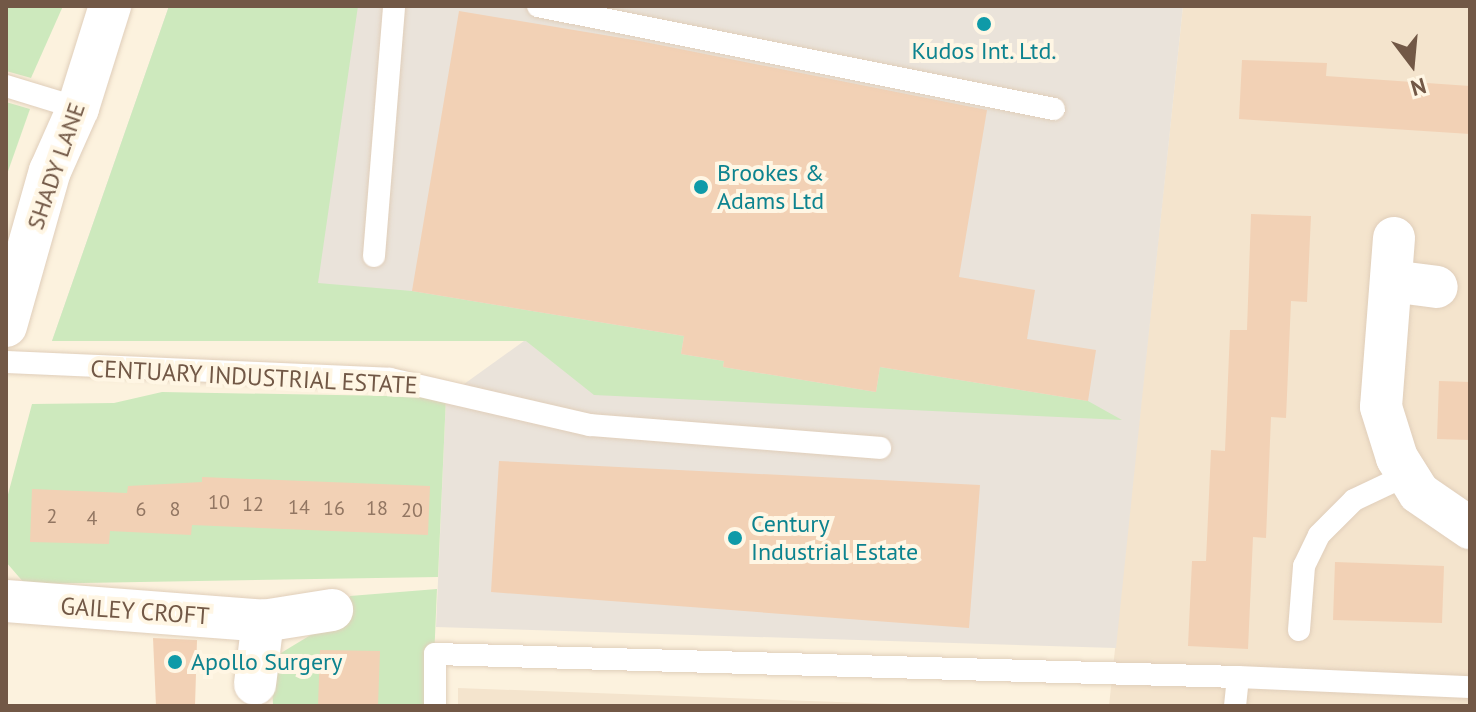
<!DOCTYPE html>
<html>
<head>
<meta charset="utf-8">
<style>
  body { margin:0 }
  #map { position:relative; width:1476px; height:712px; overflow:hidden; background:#fcf2de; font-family:"PT Sans",sans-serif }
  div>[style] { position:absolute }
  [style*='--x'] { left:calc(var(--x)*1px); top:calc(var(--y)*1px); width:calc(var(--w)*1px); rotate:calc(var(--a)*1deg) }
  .residential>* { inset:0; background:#f4e4cd }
  .industrial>* { inset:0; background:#eae3da }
  .green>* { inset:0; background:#cde9bd }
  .building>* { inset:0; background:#f2d1b5 }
  .roads { filter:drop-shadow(0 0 2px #e0ceba) drop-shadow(0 0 2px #e0ceba) }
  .lane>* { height:22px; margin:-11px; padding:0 11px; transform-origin:11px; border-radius:11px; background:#fff }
  .street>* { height:42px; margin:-21px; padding:0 21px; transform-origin:21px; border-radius:21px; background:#fff }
  .dots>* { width:22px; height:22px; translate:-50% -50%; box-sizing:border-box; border:4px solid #fff6e4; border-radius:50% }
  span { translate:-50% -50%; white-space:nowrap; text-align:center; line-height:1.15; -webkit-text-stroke:8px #fff6e4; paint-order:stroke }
  .number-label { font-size:20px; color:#927662 }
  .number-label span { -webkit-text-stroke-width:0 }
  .culture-label { font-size:24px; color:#0d838f }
  .left { translate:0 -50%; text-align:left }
  .street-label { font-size:24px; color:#725846 }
  .frame { position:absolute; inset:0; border:8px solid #725846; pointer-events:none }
  .north { position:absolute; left:1372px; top:24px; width:80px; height:80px; -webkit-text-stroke:6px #fff6e4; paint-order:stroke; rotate:164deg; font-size:22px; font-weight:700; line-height:32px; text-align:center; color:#725846 }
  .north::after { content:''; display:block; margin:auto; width:28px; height:36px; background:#725846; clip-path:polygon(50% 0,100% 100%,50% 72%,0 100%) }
</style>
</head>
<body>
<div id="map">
  <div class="residential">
    <div style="clip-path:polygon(1183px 6px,1470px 6px,1470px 706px,1109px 706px)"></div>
    <div style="clip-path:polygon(458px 688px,947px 706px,458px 706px)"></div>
  </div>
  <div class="industrial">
    <div style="clip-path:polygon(169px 6px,1183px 6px,1116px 648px,436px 627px,446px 397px,524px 341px,52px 341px)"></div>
  </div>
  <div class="green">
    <div style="clip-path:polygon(6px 6px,63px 6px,31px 78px,6px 71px)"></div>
    <div style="clip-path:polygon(169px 6px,358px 6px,318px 283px,412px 291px,684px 336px,681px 354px,724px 361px,723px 367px,876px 392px,880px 367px,1088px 401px,1122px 420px,594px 395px,526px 341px,52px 341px)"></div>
    <div style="clip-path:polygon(6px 102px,30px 109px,6px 177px)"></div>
    <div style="clip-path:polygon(162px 392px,446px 397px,438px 577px,25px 584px,6px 562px,6px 502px,32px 404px,114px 403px)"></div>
    <div style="clip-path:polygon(437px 589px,432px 706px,273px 706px,271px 659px,342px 616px,350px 596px)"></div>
  </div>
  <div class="building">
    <div style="clip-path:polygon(459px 11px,640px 41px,987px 110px,959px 277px,1035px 290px,1027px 339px,1096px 350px,1088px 401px,880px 367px,876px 392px,723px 367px,724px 361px,681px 354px,684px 336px,412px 291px)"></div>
    <div style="clip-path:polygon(1242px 60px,1327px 63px,1326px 76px,1470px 86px,1470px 134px,1239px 119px)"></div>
    <div style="clip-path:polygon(1251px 214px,1311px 216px,1307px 302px,1291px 301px,1286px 418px,1271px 417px,1266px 538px,1253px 537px,1248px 649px,1188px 646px,1192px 561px,1206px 561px,1211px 450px,1225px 451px,1230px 330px,1247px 330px)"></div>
    <div style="clip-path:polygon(1439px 381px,1470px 382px,1470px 440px,1437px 439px)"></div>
    <div style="clip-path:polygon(499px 461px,980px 485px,969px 628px,491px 592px)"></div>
    <div style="clip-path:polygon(202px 477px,430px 486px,428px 535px,192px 525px,191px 535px,110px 531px,109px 544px,30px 542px,32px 489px,127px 493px,128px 486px,202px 482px)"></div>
    <div style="clip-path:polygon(1335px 562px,1444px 566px,1442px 623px,1333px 620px)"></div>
    <div style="clip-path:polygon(153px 638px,197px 640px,195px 706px,156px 706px)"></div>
    <div style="clip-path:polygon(320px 650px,380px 651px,378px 706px,318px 706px)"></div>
  </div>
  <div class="roads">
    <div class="lane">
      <div style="--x:538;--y:6;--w:526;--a:11.29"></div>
      <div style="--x:6;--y:86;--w:75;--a:17"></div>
      <div style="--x:374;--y:256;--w:251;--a:-85.4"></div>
      <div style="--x:6;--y:362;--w:384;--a:2.5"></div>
      <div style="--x:390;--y:379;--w:205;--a:13"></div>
      <div style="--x:590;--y:425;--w:291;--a:4.5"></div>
      <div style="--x:1299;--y:630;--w:64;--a:-85.5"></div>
      <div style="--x:1304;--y:566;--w:34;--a:-64"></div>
      <div style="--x:1319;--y:535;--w:49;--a:-45"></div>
      <div style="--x:1354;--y:500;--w:59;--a:-25.3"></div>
      <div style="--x:435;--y:706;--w:52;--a:-90"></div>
      <div style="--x:435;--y:654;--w:803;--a:1.64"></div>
      <div style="--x:1235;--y:706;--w:29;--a:-84"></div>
      <div style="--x:1238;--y:677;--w:232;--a:2.5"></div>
    </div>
    <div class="street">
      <div style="--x:1394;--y:238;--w:169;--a:94.4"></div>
      <div style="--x:1381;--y:407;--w:53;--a:72.6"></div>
      <div style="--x:1397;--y:458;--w:41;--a:57.8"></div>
      <div style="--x:1419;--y:493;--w:62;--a:34.5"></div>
      <div style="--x:1391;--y:281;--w:46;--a:7.4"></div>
      <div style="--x:6;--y:326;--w:161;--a:-74.2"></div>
      <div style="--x:50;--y:171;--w:69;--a:-66"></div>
      <div style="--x:78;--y:108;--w:107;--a:-72.6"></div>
      <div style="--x:6;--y:601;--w:258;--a:4.4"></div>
      <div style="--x:263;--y:621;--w:70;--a:-9.1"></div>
      <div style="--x:255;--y:684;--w:64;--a:-82.8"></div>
    </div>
  </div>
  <div class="dots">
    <div style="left:984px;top:24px;background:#0f9aa8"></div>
    <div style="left:701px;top:187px;background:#0f9aa8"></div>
    <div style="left:735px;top:538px;background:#0f9aa8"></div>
    <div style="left:175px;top:662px;background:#0f9aa8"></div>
  </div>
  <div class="number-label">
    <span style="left:219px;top:502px">10</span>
    <span style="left:253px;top:504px">12</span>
    <span style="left:299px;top:507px">14</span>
    <span style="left:334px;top:508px">16</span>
    <span style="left:377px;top:508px">18</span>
    <span style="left:141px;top:509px">6</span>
    <span style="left:175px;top:509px">8</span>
    <span style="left:412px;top:510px">20</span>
    <span style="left:52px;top:516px">2</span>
    <span style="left:92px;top:518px">4</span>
  </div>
  <div class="culture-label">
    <span style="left:984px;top:51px">Kudos Int. Ltd.</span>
    <span class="left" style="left:717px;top:187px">Brookes &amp;<br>Adams Ltd</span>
    <span class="left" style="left:751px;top:538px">Century<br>Industrial Estate</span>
    <span class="left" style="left:191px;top:662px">Apollo Surgery</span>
  </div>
  <div class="street-label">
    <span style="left:56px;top:166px;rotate:-71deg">SHADY LANE</span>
    <span style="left:254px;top:377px;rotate:3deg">CENTUARY INDUSTRIAL ESTATE</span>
    <span style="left:135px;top:611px;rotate:4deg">GAILEY CROFT</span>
  </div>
  <div class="frame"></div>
  <div class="north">N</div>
</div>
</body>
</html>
